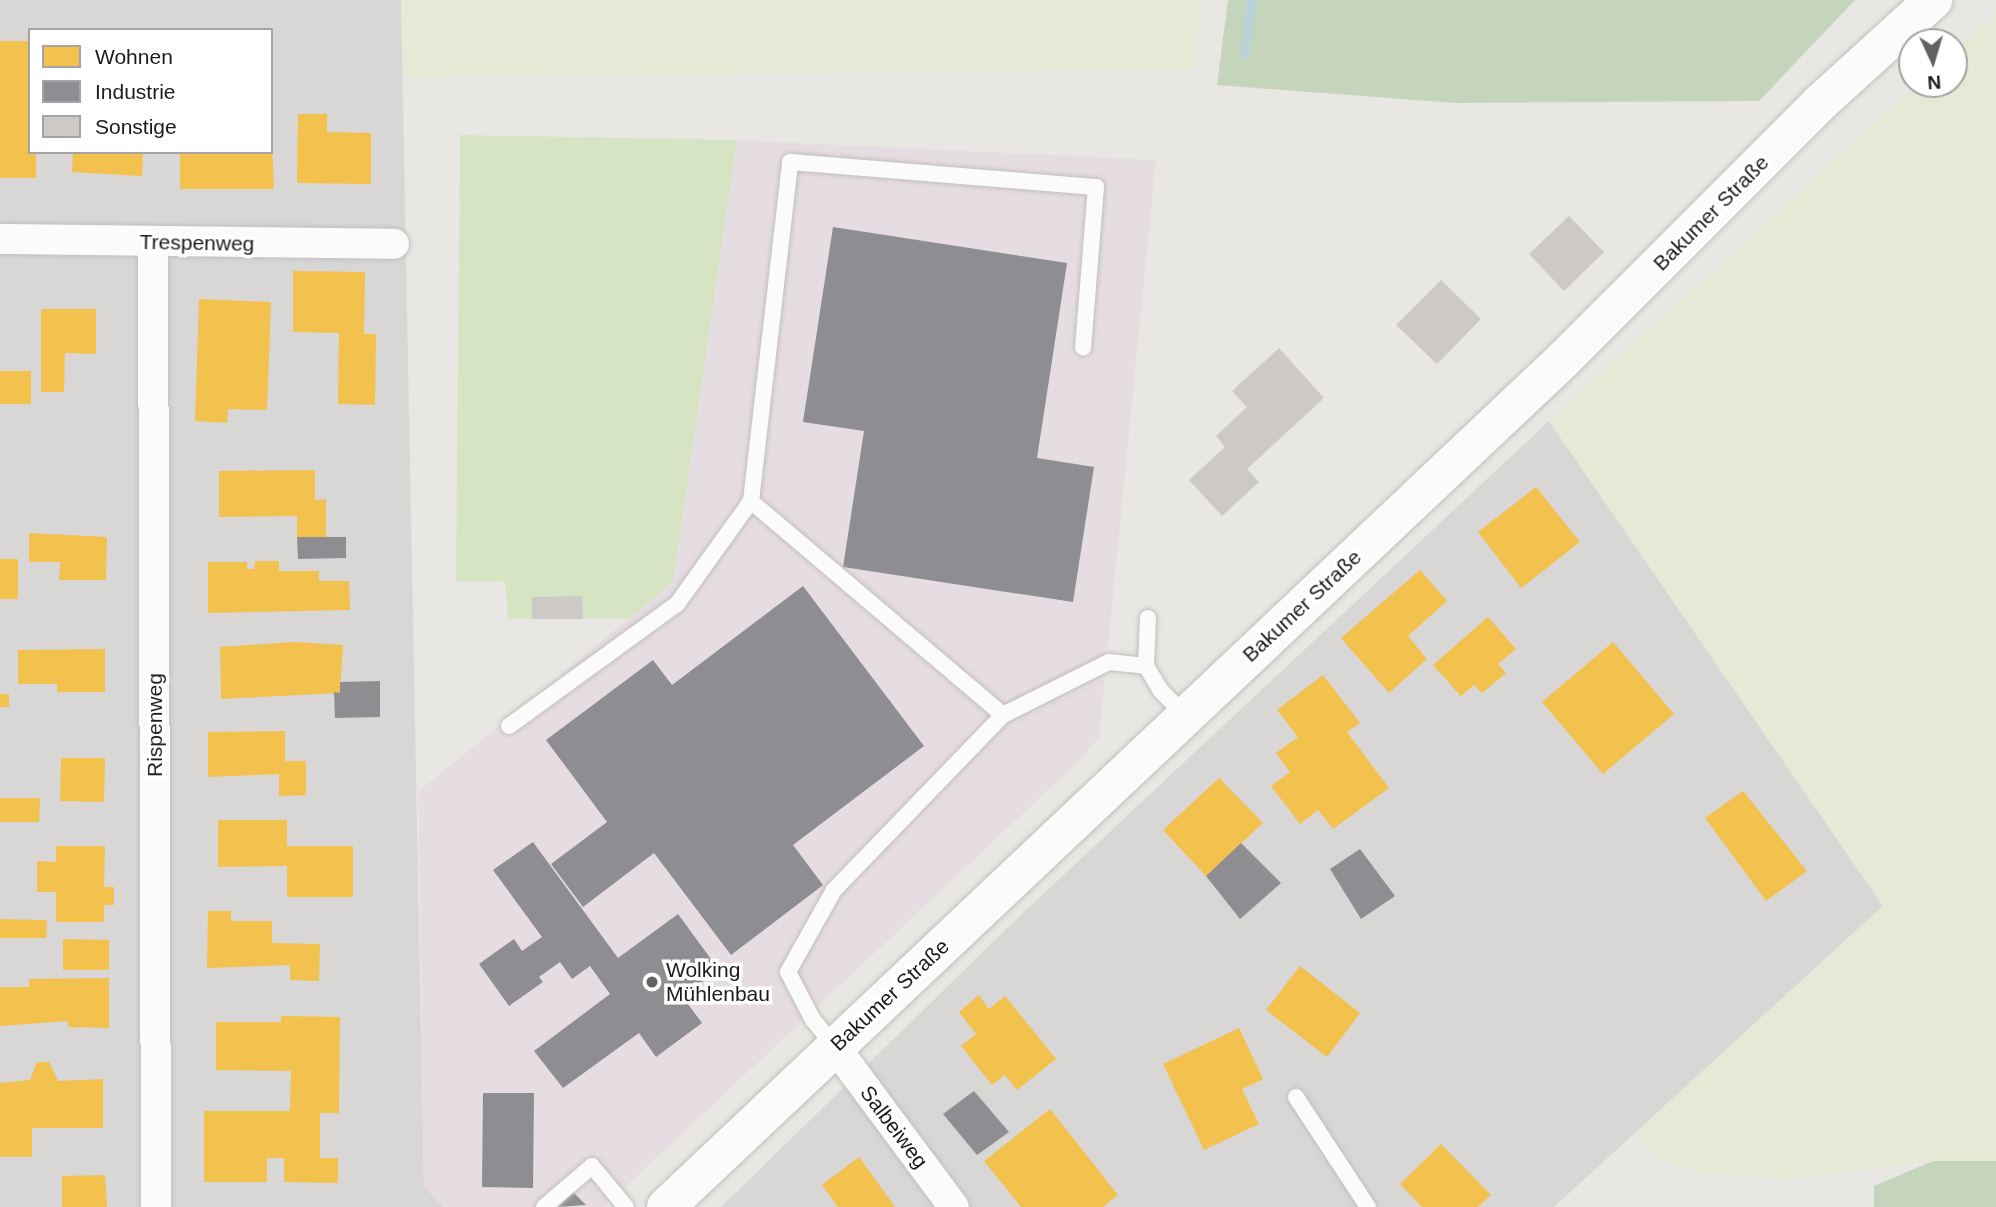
<!DOCTYPE html>
<html>
<head>
<meta charset="utf-8">
<style>
  body { margin:0 }
  #map { position:relative; width:1996px; height:1207px; overflow:hidden; background:#e9e7e3; font-family:Arial,sans-serif }
  div>[style] { position:absolute }
  [style*='--x'] { left:calc(var(--x)*1px); top:calc(var(--y)*1px); width:calc(var(--w)*1px); rotate:calc(var(--a)*1deg) }
  .residential>* { inset:0; background:#d8d7d5 }
  .industrial>* { inset:0; background:#e6dde2 }
  .farmland>* { inset:0; background:#e8e8d7 }
  .grass>* { inset:0; background:#d6e4c4 }
  .forest>* { inset:0; background:#c5d5bb }
  .homes>* { inset:0; background:#f2c14e }
  .industry>* { inset:0; background:#8d8d92 }
  .stream>* { height:10px; margin:-5px; padding:0 5px; transform-origin:5px; border-radius:5px; background:#b9d3d9 }
  .building>* { inset:0; background:#ccc9c6 }
  .roads { filter:drop-shadow(0 0 2px #c0bfbe) drop-shadow(0 0 2px #c0bfbe) }
  .service>* { height:16px; margin:-8px; padding:0 8px; transform-origin:8px; border-radius:8px; background:#fcfbfb }
  .minor>* { height:30px; margin:-15px; padding:0 15px; transform-origin:15px; border-radius:15px; background:#fcfbfb }
  .tertiary>* { height:38px; margin:-19px; padding:0 19px; transform-origin:19px; border-radius:19px; background:#fcfbfb }
  .dots>* { width:19px; height:19px; translate:-50% -50%; box-sizing:border-box; border:4px solid #fff; border-radius:50% }
  span { translate:-50% -50%; white-space:nowrap; text-align:center; line-height:1.15; -webkit-text-stroke:7px #fff; paint-order:stroke }
  .street-label { font-size:21px; color:#1b1b1b }
  .poi-label { font-size:21px; color:#1b1b1b }
  .left { translate:0 -50%; text-align:left }
  .legend { position:absolute; left:28px; top:28px; width:245px; height:126px; box-sizing:border-box; background:#fff; border:2px solid #a4a4a4; margin:0; padding:9px 12px; list-style:none; font-size:21px; color:#1b1b1b }
  .legend li { display:flex; align-items:center; gap:14px; height:35px }
  .legend b { width:35px; border:2px solid #a4a4a4 }
  .north { position:absolute; left:1898px; top:28px; width:70px; height:70px; box-sizing:border-box; background:#fff; border:2px solid #a4a4a4; border-radius:50%; rotate:176deg; font-size:19px; font-weight:700; line-height:28px; text-align:center; color:#1b1b1b }
  .north::after { content:''; display:block; margin:auto; width:24px; height:32px; background:#636261; clip-path:polygon(50% 0,100% 100%,50% 72%,0 100%) }
</style>
</head>
<body>
<div id="map">
  <div class="residential">
    <div style="clip-path:polygon(evenodd,0 0,401px 0,424px 1186px,443px 1207px,0 1207px,0 0,30px 30px,271px 30px,271px 152px,30px 152px,30px 30px)"></div>
    <div style="clip-path:polygon(1549px 421px,1883px 906px,1554px 1207px,721px 1207px,1024px 912px)"></div>
  </div>
  <div class="industrial">
    <div style="clip-path:polygon(737px 140px,1156px 160px,1099px 737px,1080px 760px,604px 1207px,443px 1207px,424px 1186px,418px 792px,673px 582px)"></div>
  </div>
  <div class="farmland">
    <div style="clip-path:polygon(401px 0,1203px 0,1193px 69px,403px 78px)"></div>
    <div style="clip-path:polygon(1996px 12px,1996px 1161px,1933px 1161px,1786px 1179px,1707px 1174px,1661px 1161px,1633px 1135px,1883px 906px,1549px 421px,1917px 84px,1954px 84px,1954px 51px)"></div>
  </div>
  <div class="grass">
    <div style="clip-path:polygon(460px 135px,737px 140px,673px 582px,629px 618px,508px 619px,505px 581px,456px 582px)"></div>
  </div>
  <div class="forest">
    <div style="clip-path:polygon(1228px 0,1855px 0,1759px 101px,1455px 103px,1217px 85px)"></div>
    <div style="clip-path:polygon(1933px 1161px,1996px 1161px,1996px 1207px,1874px 1207px,1874px 1186px)"></div>
  </div>
  <div class="homes">
    <div style="clip-path:polygon(0 41px,30px 41px,30px 152px,36px 152px,36px 178px,0 178px)"></div>
    <div style="clip-path:polygon(298px 114px,327px 114px,327px 132px,371px 133px,371px 184px,297px 183px)"></div>
    <div style="clip-path:polygon(271px 122px,274px 189px,180px 189px,180px 152px,271px 152px)"></div>
    <div style="clip-path:polygon(73px 152px,143px 152px,142px 176px,72px 172px)"></div>
    <div style="clip-path:polygon(293px 271px,365px 272px,364px 334px,376px 334px,375px 405px,338px 404px,339px 333px,293px 332px)"></div>
    <div style="clip-path:polygon(199px 299px,271px 302px,267px 410px,228px 409px,227px 423px,195px 421px)"></div>
    <div style="clip-path:polygon(41px 309px,96px 309px,96px 354px,65px 353px,64px 392px,41px 392px)"></div>
    <div style="clip-path:polygon(0 371px,31px 371px,31px 404px,0 404px)"></div>
    <div style="clip-path:polygon(315px 470px,315px 500px,326px 499px,326px 537px,297px 537px,297px 516px,219px 517px,219px 471px)"></div>
    <div style="clip-path:polygon(1536px 487px,1580px 542px,1521px 588px,1478px 532px)"></div>
    <div style="clip-path:polygon(29px 533px,107px 537px,106px 580px,59px 580px,60px 562px,29px 562px)"></div>
    <div style="clip-path:polygon(0 559px,18px 559px,18px 599px,0 599px)"></div>
    <div style="clip-path:polygon(255px 561px,279px 561px,279px 571px,319px 571px,319px 581px,349px 581px,350px 610px,208px 613px,208px 562px,247px 562px,247px 569px,254px 569px)"></div>
    <div style="clip-path:polygon(1420px 570px,1447px 601px,1408px 636px,1427px 659px,1389px 693px,1341px 638px)"></div>
    <div style="clip-path:polygon(1488px 617px,1516px 649px,1498px 664px,1506px 673px,1482px 693px,1474px 685px,1461px 696px,1433px 665px)"></div>
    <div style="clip-path:polygon(294px 642px,343px 645px,340px 693px,221px 699px,220px 647px)"></div>
    <div style="clip-path:polygon(1613px 642px,1674px 714px,1603px 774px,1542px 702px)"></div>
    <div style="clip-path:polygon(105px 649px,105px 692px,57px 692px,57px 684px,18px 684px,18px 650px)"></div>
    <div style="clip-path:polygon(1323px 675px,1360px 723px,1347px 732px,1389px 788px,1333px 829px,1318px 810px,1300px 824px,1271px 786px,1290px 772px,1276px 753px,1298px 737px,1277px 710px)"></div>
    <div style="clip-path:polygon(0 694px,9px 694px,9px 707px,0 707px)"></div>
    <div style="clip-path:polygon(285px 731px,285px 761px,306px 761px,306px 795px,279px 796px,279px 774px,208px 777px,208px 732px)"></div>
    <div style="clip-path:polygon(61px 758px,105px 758px,104px 802px,60px 801px)"></div>
    <div style="clip-path:polygon(1219px 778px,1263px 823px,1206px 876px,1163px 830px)"></div>
    <div style="clip-path:polygon(1743px 791px,1807px 871px,1766px 901px,1705px 818px)"></div>
    <div style="clip-path:polygon(0 798px,40px 798px,39px 822px,0 822px)"></div>
    <div style="clip-path:polygon(218px 820px,287px 820px,287px 846px,353px 846px,353px 897px,287px 897px,287px 866px,218px 867px)"></div>
    <div style="clip-path:polygon(56px 846px,105px 846px,104px 887px,114px 887px,114px 905px,104px 905px,104px 922px,56px 922px,56px 892px,37px 892px,37px 861px,56px 862px)"></div>
    <div style="clip-path:polygon(208px 911px,231px 911px,231px 921px,272px 921px,272px 943px,320px 944px,319px 981px,290px 980px,290px 965px,207px 968px)"></div>
    <div style="clip-path:polygon(0 919px,47px 920px,46px 938px,0 938px)"></div>
    <div style="clip-path:polygon(63px 939px,109px 940px,109px 970px,63px 970px)"></div>
    <div style="clip-path:polygon(1300px 966px,1360px 1013px,1327px 1057px,1266px 1010px)"></div>
    <div style="clip-path:polygon(109px 978px,109px 1028px,68px 1027px,68px 1021px,0 1026px,0 987px,29px 987px,29px 979px)"></div>
    <div style="clip-path:polygon(979px 995px,989px 1009px,1005px 996px,1056px 1059px,1017px 1090px,1005px 1075px,992px 1085px,961px 1046px,976px 1034px,959px 1012px)"></div>
    <div style="clip-path:polygon(281px 1016px,340px 1017px,339px 1113px,320px 1113px,320px 1158px,338px 1158px,338px 1183px,284px 1182px,284px 1158px,267px 1158px,267px 1182px,204px 1182px,204px 1111px,290px 1111px,291px 1071px,216px 1070px,216px 1022px,281px 1022px)"></div>
    <div style="clip-path:polygon(1239px 1028px,1263px 1079px,1242px 1089px,1259px 1124px,1204px 1150px,1163px 1064px)"></div>
    <div style="clip-path:polygon(37px 1062px,49px 1062px,58px 1081px,103px 1079px,103px 1128px,32px 1128px,32px 1157px,0 1157px,0 1083px,30px 1080px)"></div>
    <div style="clip-path:polygon(1050px 1109px,1118px 1195px,1103px 1207px,1021px 1207px,984px 1161px)"></div>
    <div style="clip-path:polygon(1441px 1144px,1491px 1195px,1478px 1207px,1422px 1207px,1400px 1184px)"></div>
    <div style="clip-path:polygon(859px 1157px,895px 1207px,838px 1207px,822px 1185px)"></div>
    <div style="clip-path:polygon(105px 1175px,107px 1207px,62px 1207px,62px 1176px)"></div>
  </div>
  <div class="industry">
    <div style="clip-path:polygon(833px 227px,1067px 263px,1037px 458px,1094px 467px,1073px 602px,843px 567px,864px 431px,803px 422px)"></div>
    <div style="clip-path:polygon(297px 537px,346px 537px,346px 558px,298px 559px)"></div>
    <div style="clip-path:polygon(803px 586px,924px 746px,793px 845px,823px 885px,731px 955px,654px 853px,583px 907px,551px 864px,607px 822px,546px 740px,653px 660px,672px 685px)"></div>
    <div style="clip-path:polygon(380px 681px,380px 717px,335px 718px,334px 692px,340px 693px,340px 682px)"></div>
    <div style="clip-path:polygon(533px 842px,618px 958px,678px 914px,719px 970px,682px 996px,702px 1023px,656px 1057px,639px 1033px,563px 1088px,534px 1051px,610px 994px,590px 966px,572px 979px,560px 962px,539px 977px,543px 982px,509px 1006px,479px 964px,514px 939px,522px 951px,542px 937px,493px 870px)"></div>
    <div style="clip-path:polygon(1241px 843px,1281px 883px,1240px 919px,1206px 876px)"></div>
    <div style="clip-path:polygon(1360px 849px,1395px 896px,1361px 919px,1330px 869px)"></div>
    <div style="clip-path:polygon(974px 1091px,1009px 1132px,977px 1155px,943px 1114px)"></div>
    <div style="clip-path:polygon(483px 1093px,534px 1093px,533px 1188px,482px 1187px)"></div>
    <div style="clip-path:polygon(573px 1192px,586px 1205px,558px 1207px)"></div>
  </div>
  <div class="stream">
    <div style="--x:1245;--y:53;--w:53;--a:-82.5"></div>
  </div>
  <div class="building">
    <div style="clip-path:polygon(1569px 216px,1604px 252px,1564px 291px,1529px 254px)"></div>
    <div style="clip-path:polygon(1441px 280px,1481px 319px,1437px 364px,1396px 325px)"></div>
    <div style="clip-path:polygon(1279px 348px,1324px 398px,1247px 469px,1259px 482px,1222px 516px,1189px 480px,1225px 447px,1216px 436px,1247px 407px,1232px 391px)"></div>
    <div style="clip-path:polygon(582px 596px,583px 619px,532px 619px,532px 597px)"></div>
  </div>
  <div class="roads">
    <div class="service">
      <div style="--x:1148;--y:618;--w:48;--a:92.4"></div>
      <div style="--x:1146;--y:666;--w:29;--a:59"></div>
      <div style="--x:1161;--y:691;--w:35;--a:45"></div>
      <div style="--x:1003;--y:715;--w:119;--a:-26.6"></div>
      <div style="--x:1109;--y:662;--w:37;--a:6"></div>
      <div style="--x:509;--y:726;--w:208;--a:-36"></div>
      <div style="--x:677;--y:604;--w:127;--a:-54.3"></div>
      <div style="--x:835;--y:1047;--w:35;--a:-129"></div>
      <div style="--x:813;--y:1020;--w:54;--a:-117.5"></div>
      <div style="--x:788;--y:972;--w:94;--a:-60.7"></div>
      <div style="--x:834;--y:890;--w:243;--a:-46"></div>
      <div style="--x:1003;--y:715;--w:331;--a:-139.7"></div>
      <div style="--x:751;--y:501;--w:341;--a:-83.4"></div>
      <div style="--x:790;--y:162;--w:307;--a:4.7"></div>
      <div style="--x:1096;--y:187;--w:161;--a:94.6"></div>
      <div style="--x:1296;--y:1097;--w:131;--a:56.8"></div>
      <div style="--x:544;--y:1207;--w:63;--a:-40.5"></div>
      <div style="--x:592;--y:1166;--w:53;--a:50.3"></div>
    </div>
    <div class="minor">
      <div style="--x:0;--y:239;--w:394;--a:0.7"></div>
      <div style="--x:153;--y:243;--w:964;--a:89.82"></div>
      <div style="--x:835;--y:1047;--w:199;--a:53.4"></div>
    </div>
    <div class="tertiary">
      <div style="--x:666;--y:1207;--w:1235;--a:-43.36"></div>
      <div style="--x:1564;--y:359;--w:362;--a:-45"></div>
      <div style="--x:1820;--y:103;--w:153;--a:-42.3"></div>
    </div>
  </div>
  <div class="dots">
    <div style="left:652px;top:982px;background:#636261"></div>
  </div>
  <div class="street-label">
    <span style="left:1711px;top:213px;rotate:-45deg">Bakumer Straße</span>
    <span style="left:197px;top:243px;rotate:1deg">Trespenweg</span>
    <span style="left:1302px;top:606px;rotate:-43deg">Bakumer Straße</span>
    <span style="left:155px;top:725px;rotate:-90deg">Rispenweg</span>
    <span style="left:890px;top:995px;rotate:-43deg">Bakumer Straße</span>
    <span style="left:894px;top:1127px;rotate:53deg">Salbeiweg</span>
  </div>
  <div class="poi-label">
    <span class="left" style="left:666px;top:982px">Wolking<br>Mühlenbau</span>
  </div>
  <ul class="legend">
  <li><b style="height:19px;background:#f2c14e"></b>Wohnen</li>
  <li><b style="height:19px;background:#8d8d92"></b>Industrie</li>
  <li><b style="height:19px;background:#ccc9c6"></b>Sonstige</li>
  </ul>
  <div class="north">N</div>
</div>
</body>
</html>
